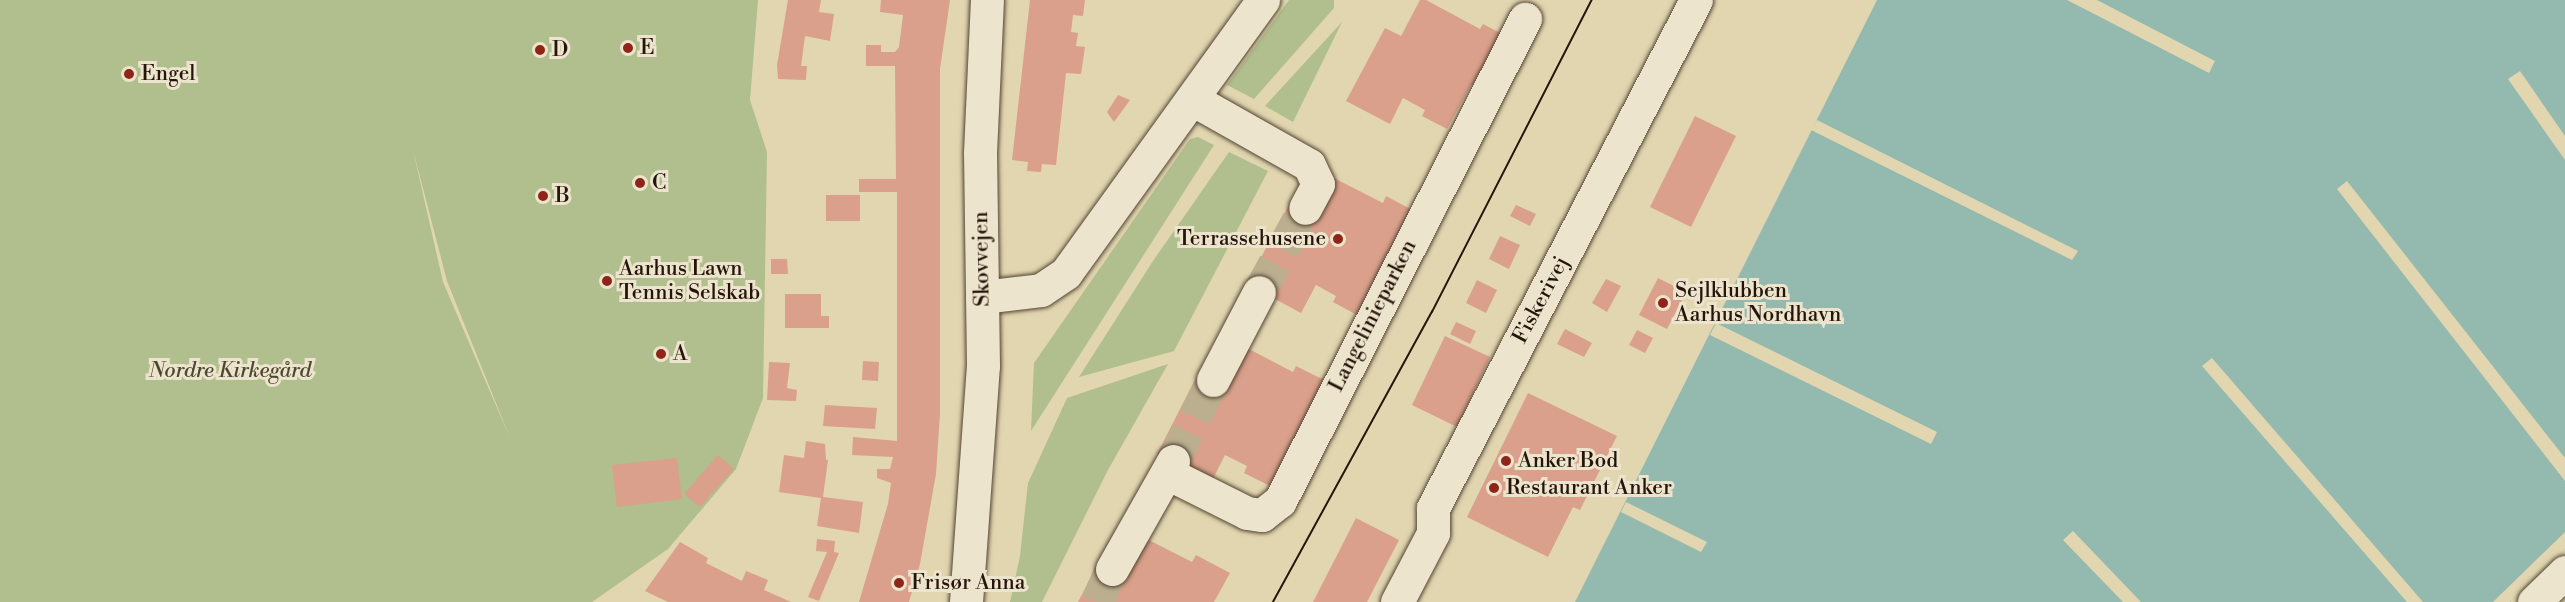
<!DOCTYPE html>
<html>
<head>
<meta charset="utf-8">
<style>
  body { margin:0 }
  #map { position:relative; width:2565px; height:602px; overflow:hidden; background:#e1d6b0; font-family:"Libre Bodoni",serif }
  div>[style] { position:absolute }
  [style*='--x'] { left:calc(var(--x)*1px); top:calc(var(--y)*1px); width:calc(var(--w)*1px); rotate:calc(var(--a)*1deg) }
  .green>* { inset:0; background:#b1be8d }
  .water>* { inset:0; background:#94b9af }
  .pier>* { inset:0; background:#e1d6b0 }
  .building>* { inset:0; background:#daa08b }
  .minor-tunnel>* { height:33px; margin-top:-16.5px; transform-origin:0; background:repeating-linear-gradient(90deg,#bbaf8f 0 33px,transparent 0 49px) }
  .roads { filter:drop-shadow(0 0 2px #534433) drop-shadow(0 0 2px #534433) }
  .minor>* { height:33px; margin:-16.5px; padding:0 16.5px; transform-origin:16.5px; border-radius:16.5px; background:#ece4cc }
  .tram>* { height:1.5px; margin:-0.75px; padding:0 0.75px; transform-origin:0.75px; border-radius:0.75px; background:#241409 }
  .dots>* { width:16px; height:16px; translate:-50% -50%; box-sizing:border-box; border:3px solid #ece4cc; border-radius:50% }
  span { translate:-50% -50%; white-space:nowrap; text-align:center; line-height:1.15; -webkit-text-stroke:6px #ece4cc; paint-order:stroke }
  .poi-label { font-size:21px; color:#241409 }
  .left { translate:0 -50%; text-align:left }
  .right { translate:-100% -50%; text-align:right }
  .street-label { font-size:21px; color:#241409 }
  .park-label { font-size:21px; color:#4e4731; font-style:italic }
</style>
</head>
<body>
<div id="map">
  <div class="green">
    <div style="clip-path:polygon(evenodd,0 0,758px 0,750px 100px,767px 152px,763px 398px,736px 469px,668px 549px,592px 602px,0 602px,0 0,413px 150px,447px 281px,510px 438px,443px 282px,413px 150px)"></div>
    <div style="clip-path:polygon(1289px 0,1334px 0,1334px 8px,1254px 99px,1227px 85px)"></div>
    <div style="clip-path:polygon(1342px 22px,1293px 122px,1265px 106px)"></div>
    <div style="clip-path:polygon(1198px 137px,1214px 145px,1031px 431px,1034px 363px,1190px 139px)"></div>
    <div style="clip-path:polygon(1229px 152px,1268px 171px,1174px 351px,1079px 377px,1153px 261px)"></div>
    <div style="clip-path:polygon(1168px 364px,1108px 470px,1042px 602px,1010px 602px,1020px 556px,1028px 483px,1067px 398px)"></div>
  </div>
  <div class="water">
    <div style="clip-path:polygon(1877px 0,2565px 0,2565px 549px,2510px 602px,1575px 602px)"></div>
  </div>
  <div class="pier">
    <div style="clip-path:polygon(2067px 0,2097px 0,2215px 61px,2209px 73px)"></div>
    <div style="clip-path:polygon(2520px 71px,2565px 136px,2565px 160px,2508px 79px)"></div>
    <div style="clip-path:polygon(1817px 120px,2078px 251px,2072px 260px,1811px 130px)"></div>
    <div style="clip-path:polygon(2347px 181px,2565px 458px,2565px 481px,2337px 189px)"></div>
    <div style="clip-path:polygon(1716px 323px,1937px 432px,1931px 444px,1710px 335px)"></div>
    <div style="clip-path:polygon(2212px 358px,2423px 602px,2407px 602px,2202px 366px)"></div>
    <div style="clip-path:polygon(1626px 502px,1707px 542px,1701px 552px,1621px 512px)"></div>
    <div style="clip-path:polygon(2073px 531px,2141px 602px,2123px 602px,2063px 540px)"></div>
    <div style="clip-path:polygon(2565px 532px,2565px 549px,2510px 602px,2493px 602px)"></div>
  </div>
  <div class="building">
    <div style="clip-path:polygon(788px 0,821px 0,819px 12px,834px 14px,830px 41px,805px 36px,801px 66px,807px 66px,806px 80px,778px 79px,777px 65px)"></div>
    <div style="clip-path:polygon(881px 0,950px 0,940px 69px,940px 414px,936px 474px,920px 564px,909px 602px,859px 602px,888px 504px,891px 483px,877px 478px,877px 469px,890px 469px,893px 457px,852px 455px,853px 437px,897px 441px,897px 192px,859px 192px,859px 179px,896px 179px,895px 66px,866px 66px,866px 45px,881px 45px,881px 52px,895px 52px,899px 47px,903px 15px,880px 12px)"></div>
    <div style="clip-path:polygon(1030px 0,1085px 0,1083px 16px,1073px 15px,1071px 32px,1078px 33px,1076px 46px,1085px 47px,1081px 74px,1066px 73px,1056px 165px,1042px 164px,1041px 172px,1027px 171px,1028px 162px,1012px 160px)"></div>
    <div style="clip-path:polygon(1420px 0,1426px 0,1480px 29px,1483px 24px,1506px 36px,1478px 88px,1471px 85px,1447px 129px,1422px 116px,1425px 110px,1403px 98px,1390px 124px,1346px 101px,1385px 28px,1401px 36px)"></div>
    <div style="clip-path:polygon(1118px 95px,1130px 100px,1114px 122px,1107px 112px)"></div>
    <div style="clip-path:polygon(1695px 116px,1736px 136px,1691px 227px,1650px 207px)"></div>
    <div style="clip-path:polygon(1330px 176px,1383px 203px,1386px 196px,1420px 214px,1368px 321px,1333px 302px,1336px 296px,1316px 285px,1301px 313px,1247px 284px,1291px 201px)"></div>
    <div style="clip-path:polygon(826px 195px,860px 195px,860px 221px,826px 221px)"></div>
    <div style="clip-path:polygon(1516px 205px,1536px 214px,1530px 226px,1510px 216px)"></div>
    <div style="clip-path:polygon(1500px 236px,1520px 245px,1509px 269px,1489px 259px)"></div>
    <div style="clip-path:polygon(771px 259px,787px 259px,788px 274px,771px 274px)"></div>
    <div style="clip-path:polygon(1658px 278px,1686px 292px,1667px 329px,1639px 315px)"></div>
    <div style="clip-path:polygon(1606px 279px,1621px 286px,1607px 312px,1592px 303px)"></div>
    <div style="clip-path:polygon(1477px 280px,1497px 290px,1486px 313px,1466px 303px)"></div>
    <div style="clip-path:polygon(785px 294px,821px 294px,821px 316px,829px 316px,829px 328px,785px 328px)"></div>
    <div style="clip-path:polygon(1456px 322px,1476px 331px,1470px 344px,1450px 334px)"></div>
    <div style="clip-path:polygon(1565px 329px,1592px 343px,1584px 357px,1557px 344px)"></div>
    <div style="clip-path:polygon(1637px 330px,1653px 338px,1645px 353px,1629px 345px)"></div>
    <div style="clip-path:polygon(1445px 336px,1490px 357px,1457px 427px,1412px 405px)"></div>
    <div style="clip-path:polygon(1241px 345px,1293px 372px,1296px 366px,1330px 383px,1280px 491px,1244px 473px,1247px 466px,1225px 455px,1212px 481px,1157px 454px,1199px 372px)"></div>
    <div style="clip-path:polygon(863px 361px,879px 362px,878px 381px,862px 380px)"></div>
    <div style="clip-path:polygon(769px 362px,790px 363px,787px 388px,797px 390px,796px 401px,767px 400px)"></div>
    <div style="clip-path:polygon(1528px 393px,1617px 436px,1580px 510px,1573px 507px,1548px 557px,1467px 517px)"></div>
    <div style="clip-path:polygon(825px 405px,877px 408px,875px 429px,823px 426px)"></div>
    <div style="clip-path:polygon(806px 441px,825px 444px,826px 460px,828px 460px,823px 497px,863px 502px,859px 533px,817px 526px,821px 498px,779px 492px,784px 455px,804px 458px)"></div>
    <div style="clip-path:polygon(718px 455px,734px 469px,700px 507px,684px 494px)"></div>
    <div style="clip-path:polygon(677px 458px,682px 499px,617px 507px,612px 465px)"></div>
    <div style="clip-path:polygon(1356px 518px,1399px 540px,1367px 602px,1313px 602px)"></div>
    <div style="clip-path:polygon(1139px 535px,1192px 562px,1196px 555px,1230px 573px,1214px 602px,1078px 602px,1099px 562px)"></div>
    <div style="clip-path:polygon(817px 539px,835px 541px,834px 552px,839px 553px,819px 601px,808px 597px,827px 552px,816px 551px)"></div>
    <div style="clip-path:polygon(680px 542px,708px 558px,706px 563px,742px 581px,746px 571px,768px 580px,764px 590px,791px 602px,668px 602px,645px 591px)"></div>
  </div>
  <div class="minor-tunnel">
    <div style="--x:1259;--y:292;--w:96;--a:-61.3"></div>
    <div style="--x:1173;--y:461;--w:90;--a:-63.7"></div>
    <div style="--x:1097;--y:602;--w:36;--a:-66"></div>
  </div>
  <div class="roads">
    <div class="minor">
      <div style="--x:1192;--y:99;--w:134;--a:29.4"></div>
      <div style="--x:1309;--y:165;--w:21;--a:65"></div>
      <div style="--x:1318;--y:184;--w:27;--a:118"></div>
      <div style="--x:982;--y:297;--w:59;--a:-6.8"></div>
      <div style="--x:1041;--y:290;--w:30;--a:-34"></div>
      <div style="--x:1066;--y:273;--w:337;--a:-54.2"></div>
      <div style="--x:1213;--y:380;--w:99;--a:-62.4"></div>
      <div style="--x:1167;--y:473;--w:89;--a:26.6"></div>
      <div style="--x:1247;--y:513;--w:15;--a:8"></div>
      <div style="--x:1262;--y:515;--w:23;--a:-38"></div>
      <div style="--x:1280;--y:501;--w:541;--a:-63.06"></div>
      <div style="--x:1112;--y:569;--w:124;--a:-60.5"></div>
      <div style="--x:966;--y:602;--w:237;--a:-85.9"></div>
      <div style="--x:983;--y:366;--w:213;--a:-90.8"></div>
      <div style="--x:980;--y:153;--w:153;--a:-87.4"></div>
      <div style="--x:1397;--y:602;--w:78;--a:-62.4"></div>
      <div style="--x:1433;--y:533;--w:25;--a:-90"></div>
      <div style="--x:1433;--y:508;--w:572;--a:-62.63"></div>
      <div style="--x:2534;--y:602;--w:43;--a:-44.1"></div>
    </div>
  </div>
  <div class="tram">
    <div style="--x:1273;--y:602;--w:331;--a:-61.3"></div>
    <div style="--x:1432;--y:312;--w:351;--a:-62.9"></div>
  </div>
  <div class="dots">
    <div style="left:628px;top:48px;background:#8f2418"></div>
    <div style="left:540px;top:50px;background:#8f2418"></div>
    <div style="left:129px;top:74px;background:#8f2418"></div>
    <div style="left:640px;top:183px;background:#8f2418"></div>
    <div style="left:543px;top:196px;background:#8f2418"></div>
    <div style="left:1338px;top:239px;background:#8f2418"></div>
    <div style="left:607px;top:281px;background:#8f2418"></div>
    <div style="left:1663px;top:303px;background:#8f2418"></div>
    <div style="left:661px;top:354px;background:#8f2418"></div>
    <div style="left:1506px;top:461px;background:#8f2418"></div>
    <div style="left:1494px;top:488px;background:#8f2418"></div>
    <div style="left:899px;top:583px;background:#8f2418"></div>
  </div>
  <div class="poi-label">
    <span class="left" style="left:640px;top:48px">E</span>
    <span class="left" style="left:552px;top:50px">D</span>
    <span class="left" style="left:141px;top:74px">Engel</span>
    <span class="left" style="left:652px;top:183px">C</span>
    <span class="left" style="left:555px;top:196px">B</span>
    <span class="right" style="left:1326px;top:239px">Terrassehusene</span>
    <span class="left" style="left:619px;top:281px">Aarhus Lawn<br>Tennis Selskab</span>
    <span class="left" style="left:1675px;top:303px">Sejlklubben<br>Aarhus Nordhavn</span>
    <span class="left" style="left:673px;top:354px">A</span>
    <span class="left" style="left:1518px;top:461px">Anker Bod</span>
    <span class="left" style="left:1506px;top:488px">Restaurant Anker</span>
    <span class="left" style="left:911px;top:583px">Frisør Anna</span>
  </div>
  <div class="street-label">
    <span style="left:982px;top:259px;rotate:-91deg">Skovvejen</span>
    <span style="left:1541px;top:300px;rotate:-62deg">Fiskerivej</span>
    <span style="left:1373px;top:316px;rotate:-63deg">Langelinieparken</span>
  </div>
  <div class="park-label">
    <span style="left:230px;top:371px">Nordre Kirkegård</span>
  </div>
</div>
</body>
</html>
